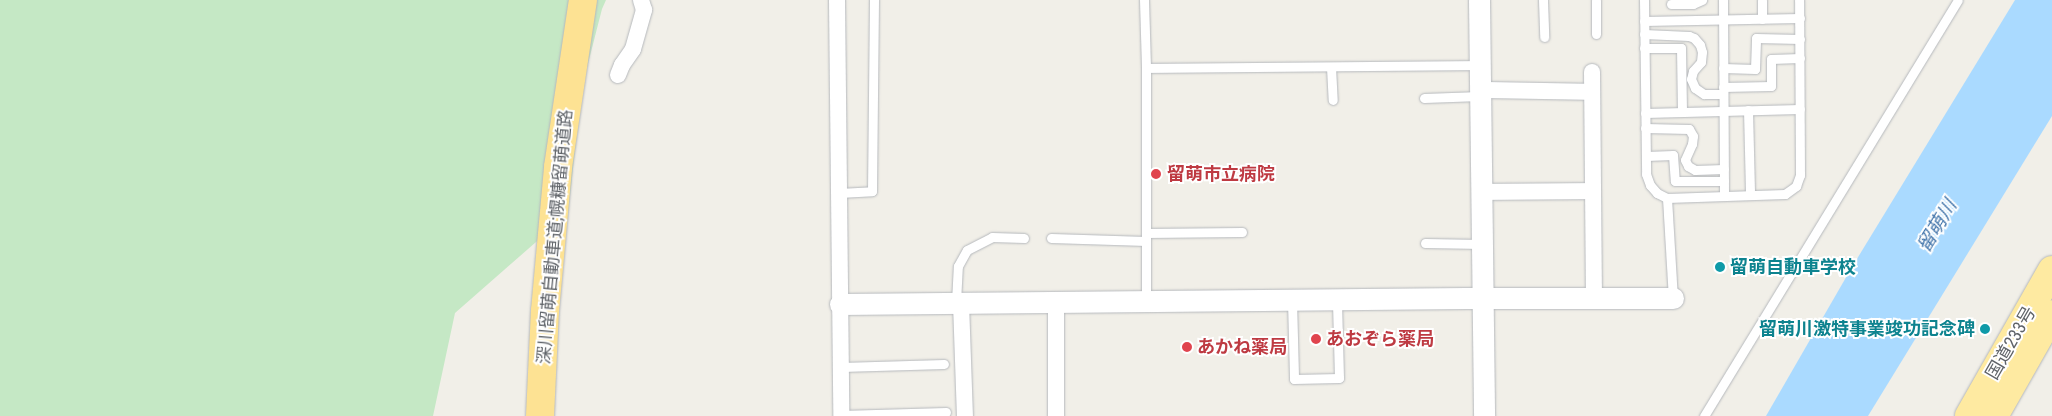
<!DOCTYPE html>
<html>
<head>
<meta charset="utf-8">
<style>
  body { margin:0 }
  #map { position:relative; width:2052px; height:416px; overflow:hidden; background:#f1efe8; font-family:"Roboto Condensed","Noto Sans JP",sans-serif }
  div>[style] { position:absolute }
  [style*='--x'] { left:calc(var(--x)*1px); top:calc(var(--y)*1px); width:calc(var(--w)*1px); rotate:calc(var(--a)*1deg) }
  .green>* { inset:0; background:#c5e8c5 }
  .water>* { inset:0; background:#aadaff }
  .roads { filter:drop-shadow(0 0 1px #b5b8bc) drop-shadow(0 0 1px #b5b8bc) }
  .service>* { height:9px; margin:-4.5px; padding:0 4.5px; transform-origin:4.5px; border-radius:4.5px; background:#fff }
  .minor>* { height:16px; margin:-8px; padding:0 8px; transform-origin:8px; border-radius:8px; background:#fff }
  .tertiary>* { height:21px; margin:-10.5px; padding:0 10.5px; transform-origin:10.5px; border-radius:10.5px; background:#fff }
  .trunk>* { height:28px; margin:-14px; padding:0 14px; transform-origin:14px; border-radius:14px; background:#feeaa1 }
  .motorway>* { height:28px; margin:-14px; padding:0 14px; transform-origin:14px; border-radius:14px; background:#fde293 }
  .dots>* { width:14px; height:14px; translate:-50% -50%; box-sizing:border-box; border:2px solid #fff; border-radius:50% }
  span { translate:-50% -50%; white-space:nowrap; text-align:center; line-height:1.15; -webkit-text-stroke:4px #fff; paint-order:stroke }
  .health-label { font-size:18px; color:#be3a42; font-weight:700 }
  .left { translate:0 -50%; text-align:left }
  .street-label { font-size:18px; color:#5f6368 }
  .culture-label { font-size:18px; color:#0d838f; font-weight:700 }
  .right { translate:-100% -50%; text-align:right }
  .water-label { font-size:19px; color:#4174aa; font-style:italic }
</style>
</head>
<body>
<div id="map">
  <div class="green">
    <div style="clip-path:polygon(0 0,606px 0,602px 9px,582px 87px,568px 214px,455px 313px,433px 416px,0 416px)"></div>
  </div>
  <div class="water">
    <div style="clip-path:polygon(2015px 0,2052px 0,2052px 116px,1868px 416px,1766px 416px,1852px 267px)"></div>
  </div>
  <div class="roads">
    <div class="service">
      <div style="--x:1144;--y:0;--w:68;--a:88.3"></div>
      <div style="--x:1543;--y:0;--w:37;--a:88"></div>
      <div style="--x:1644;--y:0;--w:174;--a:89.3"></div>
      <div style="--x:1646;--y:174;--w:12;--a:70"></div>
      <div style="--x:1650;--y:185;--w:11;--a:49"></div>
      <div style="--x:1657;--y:193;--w:11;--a:27"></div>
      <div style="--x:1667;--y:198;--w:118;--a:-1.9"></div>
      <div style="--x:1785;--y:194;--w:14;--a:-36"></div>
      <div style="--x:1796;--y:186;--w:12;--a:-70"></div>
      <div style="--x:1800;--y:175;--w:175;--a:-90.3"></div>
      <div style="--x:1723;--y:0;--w:195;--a:89.7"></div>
      <div style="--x:1671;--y:4;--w:22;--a:0"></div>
      <div style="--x:1693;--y:4;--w:10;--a:-24"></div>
      <div style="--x:1762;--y:19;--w:19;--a:-90"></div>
      <div style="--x:1644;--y:21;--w:156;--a:-1.1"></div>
      <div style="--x:1596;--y:34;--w:34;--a:-90"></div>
      <div style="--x:1644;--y:34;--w:45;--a:2.5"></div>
      <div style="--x:1689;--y:36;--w:5;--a:22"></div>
      <div style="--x:1694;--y:38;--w:9;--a:49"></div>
      <div style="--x:1700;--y:45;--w:7;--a:74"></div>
      <div style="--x:1702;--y:52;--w:10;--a:96"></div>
      <div style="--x:1701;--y:62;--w:12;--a:132"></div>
      <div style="--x:1693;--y:71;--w:8;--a:104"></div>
      <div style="--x:1691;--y:79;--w:10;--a:66"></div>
      <div style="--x:1695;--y:88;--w:11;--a:34"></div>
      <div style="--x:1704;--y:94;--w:19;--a:0"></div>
      <div style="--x:1644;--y:48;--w:37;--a:0"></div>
      <div style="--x:1681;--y:48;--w:64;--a:89.1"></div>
      <div style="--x:1331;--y:67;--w:33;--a:87"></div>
      <div style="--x:1723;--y:68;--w:32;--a:2"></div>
      <div style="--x:1755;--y:69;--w:31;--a:-88"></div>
      <div style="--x:1756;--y:38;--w:44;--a:1.3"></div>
      <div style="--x:1723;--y:87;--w:48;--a:-1.2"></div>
      <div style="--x:1771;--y:86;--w:27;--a:-90"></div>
      <div style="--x:1771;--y:59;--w:29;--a:-2"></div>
      <div style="--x:1424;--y:98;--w:56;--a:-2"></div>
      <div style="--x:1748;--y:110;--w:84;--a:88.6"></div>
      <div style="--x:1645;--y:113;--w:155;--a:-1.5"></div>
      <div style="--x:1645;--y:128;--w:44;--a:1.3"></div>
      <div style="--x:1689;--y:129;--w:8;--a:60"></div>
      <div style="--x:1693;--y:136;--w:8;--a:97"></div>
      <div style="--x:1692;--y:144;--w:17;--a:114"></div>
      <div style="--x:1685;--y:160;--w:7;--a:63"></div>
      <div style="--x:1688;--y:166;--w:8;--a:30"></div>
      <div style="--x:1695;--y:170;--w:29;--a:-2"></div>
      <div style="--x:1646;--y:156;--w:27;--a:-2"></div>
      <div style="--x:1673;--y:155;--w:26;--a:86"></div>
      <div style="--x:1675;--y:181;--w:49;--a:0"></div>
      <div style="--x:839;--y:193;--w:33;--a:-3"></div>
      <div style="--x:872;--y:191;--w:191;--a:-89.4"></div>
      <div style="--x:1667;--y:198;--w:100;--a:86.6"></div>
      <div style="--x:1146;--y:233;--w:96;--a:-0.6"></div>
      <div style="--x:1051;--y:238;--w:95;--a:1.8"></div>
      <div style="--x:1425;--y:243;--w:57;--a:1"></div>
      <div style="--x:1292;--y:300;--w:79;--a:88.5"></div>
      <div style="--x:1294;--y:379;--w:45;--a:-1.3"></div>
      <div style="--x:1339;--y:378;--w:79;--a:-91.5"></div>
      <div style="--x:1146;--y:301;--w:233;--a:-90"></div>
      <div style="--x:1146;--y:68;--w:334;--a:-0.5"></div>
      <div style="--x:956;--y:302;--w:36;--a:-87"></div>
      <div style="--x:958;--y:266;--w:18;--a:-61"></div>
      <div style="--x:967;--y:250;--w:28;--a:-27"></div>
      <div style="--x:992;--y:237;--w:32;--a:2"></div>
      <div style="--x:841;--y:367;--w:103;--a:-1.7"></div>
      <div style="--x:841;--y:415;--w:105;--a:-1.6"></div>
      <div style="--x:1704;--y:416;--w:487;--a:-58.6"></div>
    </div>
    <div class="minor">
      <div style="--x:837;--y:0;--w:416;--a:89.4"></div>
      <div style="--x:1592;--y:72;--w:226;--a:89.5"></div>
      <div style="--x:618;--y:75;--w:11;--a:-68"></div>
      <div style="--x:622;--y:65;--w:19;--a:-55"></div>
      <div style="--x:633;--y:49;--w:41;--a:-74.2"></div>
      <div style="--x:644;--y:10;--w:10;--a:-107"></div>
      <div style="--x:1480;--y:90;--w:112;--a:1"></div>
      <div style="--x:1481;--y:192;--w:112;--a:-0.5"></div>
      <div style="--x:961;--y:303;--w:113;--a:88"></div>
      <div style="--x:1056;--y:416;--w:114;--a:-90"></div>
    </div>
    <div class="tertiary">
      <div style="--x:1479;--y:0;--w:416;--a:89.3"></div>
      <div style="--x:840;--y:304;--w:625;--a:-0.55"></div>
      <div style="--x:1465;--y:298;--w:208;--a:0"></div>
    </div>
    <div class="trunk">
      <div style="--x:1969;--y:416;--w:168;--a:-60.4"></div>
      <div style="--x:1994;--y:416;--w:117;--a:-60.4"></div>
    </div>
    <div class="motorway">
      <div style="--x:540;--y:416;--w:105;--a:-87.3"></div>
      <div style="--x:545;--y:311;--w:145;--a:-84.8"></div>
      <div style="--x:558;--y:167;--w:169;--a:-81.5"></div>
    </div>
  </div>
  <div class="dots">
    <div style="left:1156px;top:174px;background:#e0444e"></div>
    <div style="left:1720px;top:267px;background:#0f9aa8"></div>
    <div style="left:1985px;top:329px;background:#0f9aa8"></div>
    <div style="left:1316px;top:339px;background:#e0444e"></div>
    <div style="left:1187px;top:347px;background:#e0444e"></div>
  </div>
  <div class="health-label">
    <span class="left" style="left:1167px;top:174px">留萌市立病院</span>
    <span class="left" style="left:1326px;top:339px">あおぞら薬局</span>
    <span class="left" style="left:1197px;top:347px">あかね薬局</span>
  </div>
  <div class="street-label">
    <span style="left:555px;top:237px;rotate:-85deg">深川留萌自動車道;幌糠留萌道路</span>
    <span style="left:2011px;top:343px;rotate:-60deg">国道233号</span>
  </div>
  <div class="culture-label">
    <span class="left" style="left:1730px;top:267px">留萌自動車学校</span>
    <span class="right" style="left:1975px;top:329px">留萌川激特事業竣功記念碑</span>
  </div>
  <div class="water-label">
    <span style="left:1937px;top:226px;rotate:-59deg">留萌川</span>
  </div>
</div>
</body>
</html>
